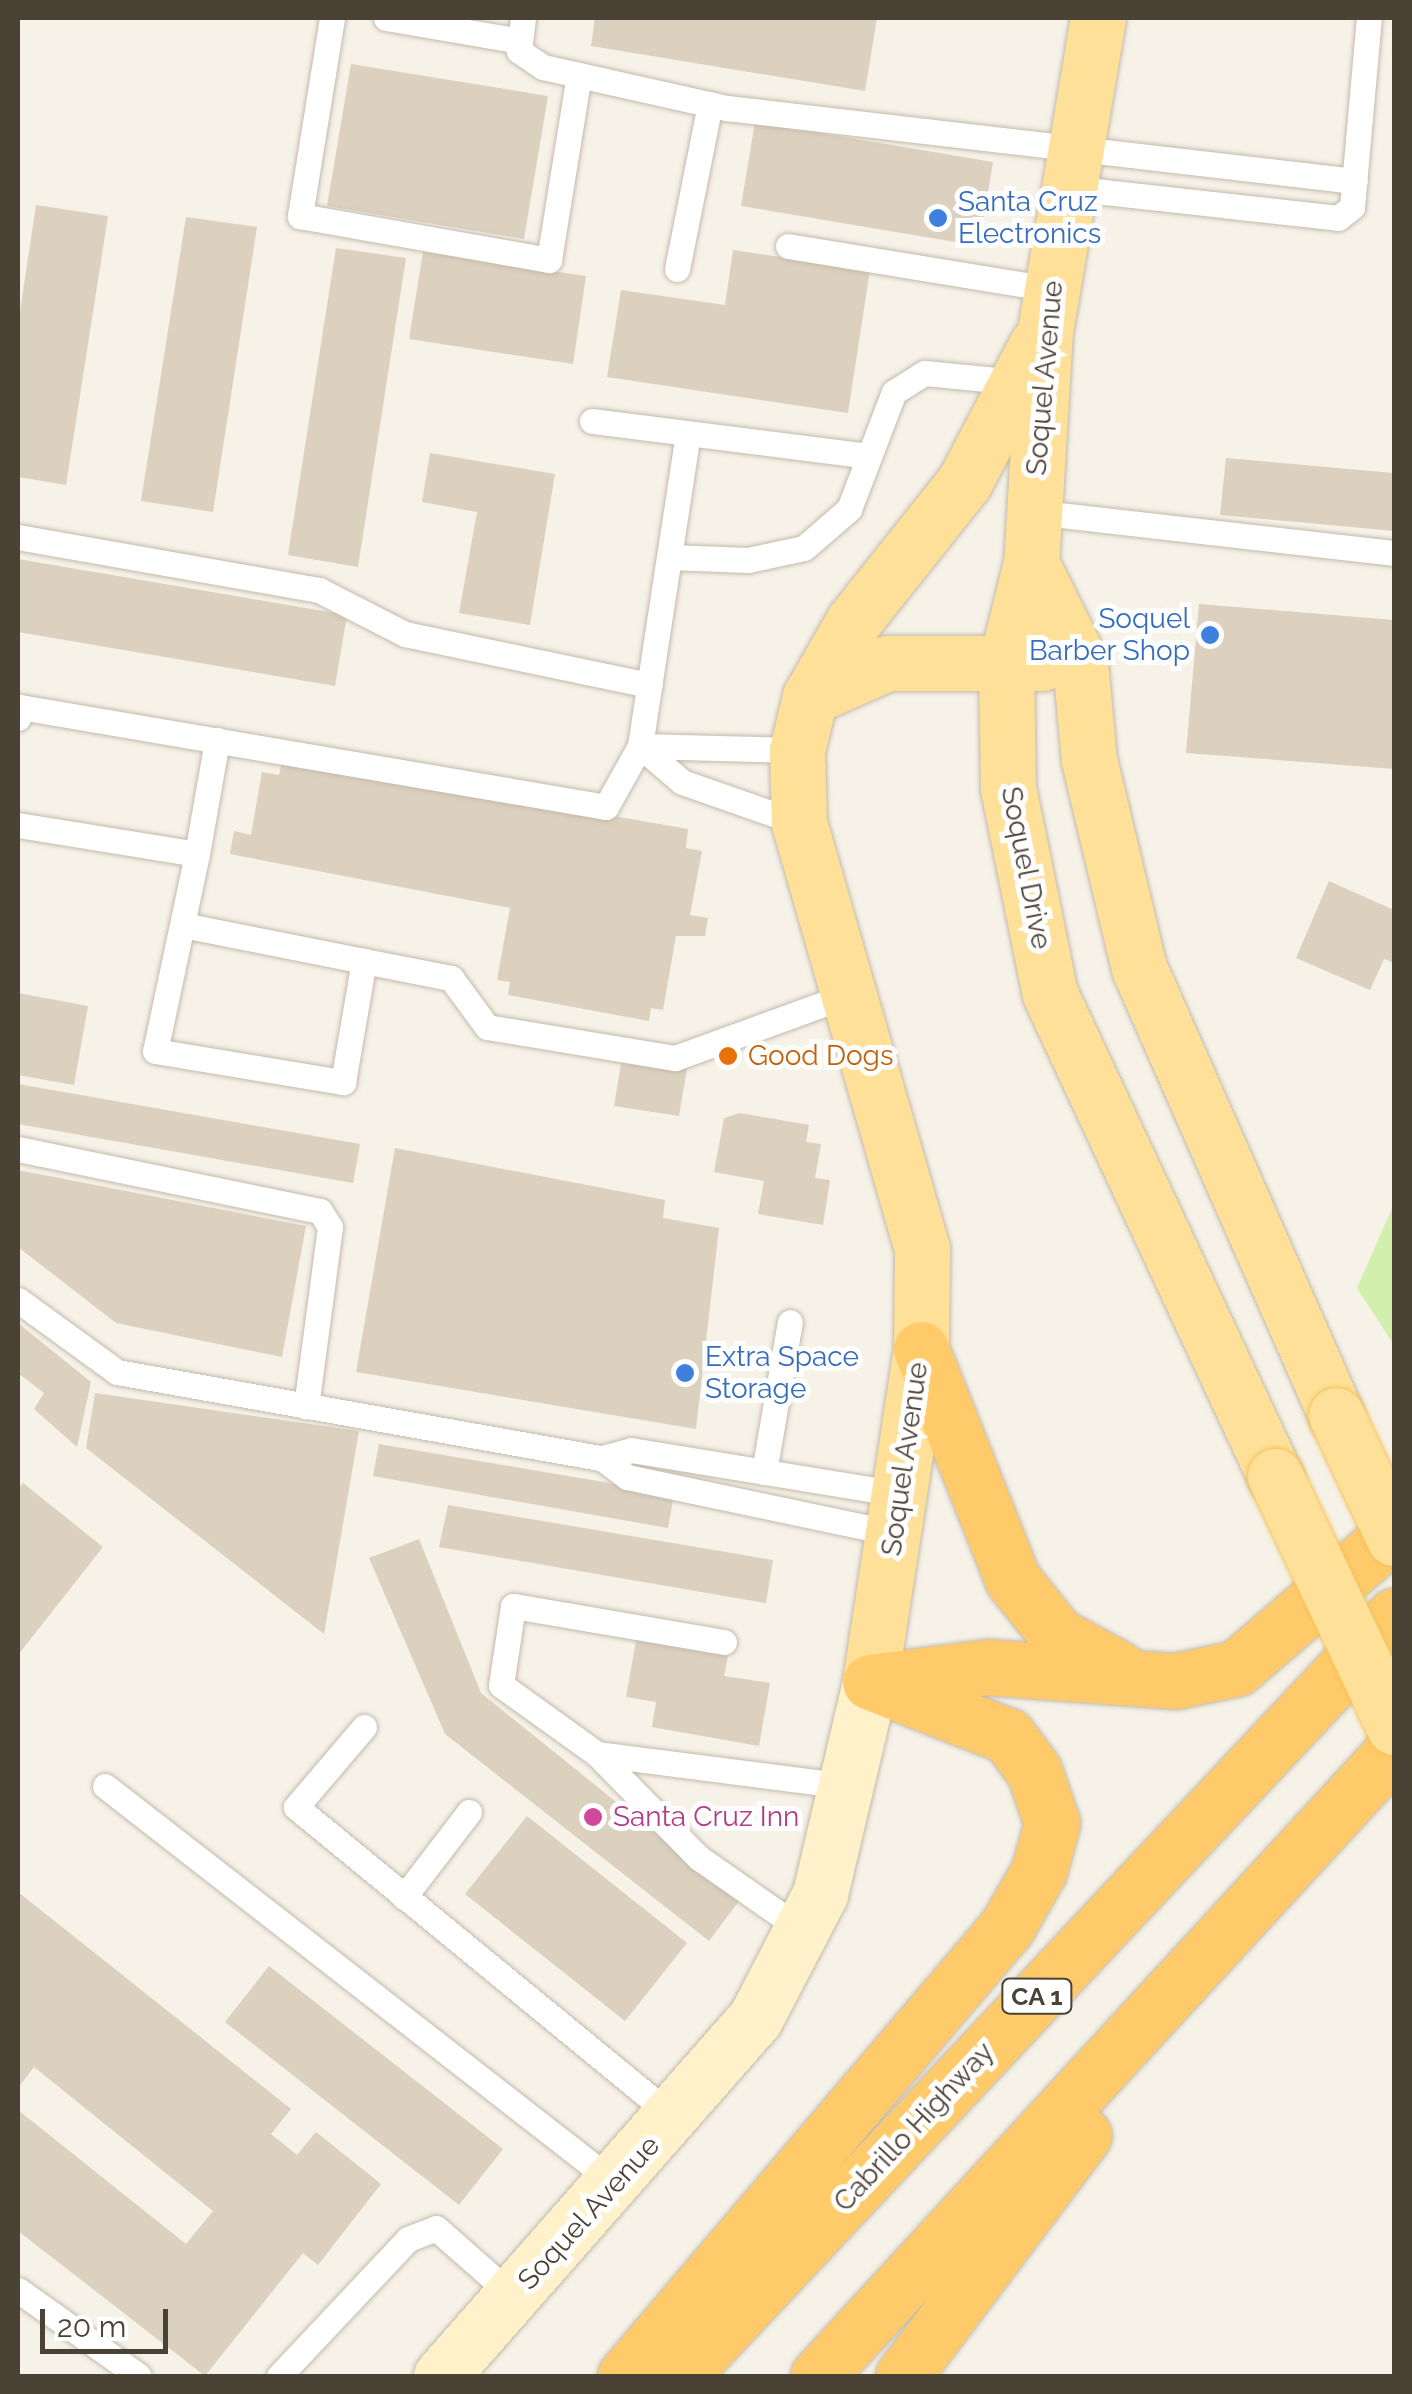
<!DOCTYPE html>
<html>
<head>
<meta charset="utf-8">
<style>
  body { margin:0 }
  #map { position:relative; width:1412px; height:2394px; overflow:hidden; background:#f6f2e8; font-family:Raleway,sans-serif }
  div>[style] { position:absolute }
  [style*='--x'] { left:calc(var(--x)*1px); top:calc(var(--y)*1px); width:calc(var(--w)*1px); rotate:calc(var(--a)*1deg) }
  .green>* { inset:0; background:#d2efad }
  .building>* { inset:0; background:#dcd0bf }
  .roads { filter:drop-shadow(0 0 2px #c3baaa) drop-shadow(0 0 2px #c3baaa) }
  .service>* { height:25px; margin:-12.5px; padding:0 12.5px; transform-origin:12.5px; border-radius:12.5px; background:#fff }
  .secondary>* { height:55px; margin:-27.5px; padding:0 27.5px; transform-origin:27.5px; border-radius:27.5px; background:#fff1c9 }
  .primary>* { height:55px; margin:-27.5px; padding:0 27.5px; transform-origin:27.5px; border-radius:27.5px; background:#ffe098 }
  .motorway>* { height:55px; margin:-27.5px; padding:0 27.5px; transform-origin:27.5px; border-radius:27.5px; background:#ffcb6a }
  .bridges { filter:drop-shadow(0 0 2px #f2c25b) drop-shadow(0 0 2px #f2c25b) }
  .primary-bridge>* { height:55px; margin:-27.5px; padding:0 27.5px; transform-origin:27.5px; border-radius:27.5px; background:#ffe098 }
  .dots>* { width:28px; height:28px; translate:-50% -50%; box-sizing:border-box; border:5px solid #fff; border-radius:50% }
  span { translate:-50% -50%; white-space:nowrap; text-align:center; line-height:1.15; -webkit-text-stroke:10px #fff; paint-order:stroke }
  .shield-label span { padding:2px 8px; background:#fff; border:2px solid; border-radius:8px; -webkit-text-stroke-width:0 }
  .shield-label { font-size:25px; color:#4b4236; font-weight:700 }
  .shop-label { font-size:28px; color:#366cbe }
  .left { translate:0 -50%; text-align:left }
  .right { translate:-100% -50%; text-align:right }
  .street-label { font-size:28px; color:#4b4236 }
  .food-label { font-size:28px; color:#c56008 }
  .hotel-label { font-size:28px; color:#b23c85 }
  .frame { position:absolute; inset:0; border:20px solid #4b4236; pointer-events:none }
  .scale { position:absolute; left:40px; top:2309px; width:128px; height:45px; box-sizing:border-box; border:5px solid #4b4236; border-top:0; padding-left:12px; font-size:30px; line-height:35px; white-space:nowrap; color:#4b4236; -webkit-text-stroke:8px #fff; paint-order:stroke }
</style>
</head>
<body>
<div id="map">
  <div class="green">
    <div style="clip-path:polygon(1394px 1204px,1394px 1345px,1357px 1288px)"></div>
  </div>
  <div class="building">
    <div style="clip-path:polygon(595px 18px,877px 18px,865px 91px,591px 46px)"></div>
    <div style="clip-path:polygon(351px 64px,548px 96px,524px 239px,327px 206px)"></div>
    <div style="clip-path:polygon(755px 122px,993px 162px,979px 246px,741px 206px)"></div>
    <div style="clip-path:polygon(36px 205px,108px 216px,66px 485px,18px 477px,18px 325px)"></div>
    <div style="clip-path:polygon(186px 217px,257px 227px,213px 512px,141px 501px)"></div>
    <div style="clip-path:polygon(336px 248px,406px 258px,358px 567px,288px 555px)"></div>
    <div style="clip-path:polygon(733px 250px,870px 270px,848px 413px,607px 377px,621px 290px,725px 305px)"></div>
    <div style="clip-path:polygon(423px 252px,586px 276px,573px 364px,409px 339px)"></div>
    <div style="clip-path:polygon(430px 453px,555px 474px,530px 625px,459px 613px,477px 512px,422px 502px)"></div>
    <div style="clip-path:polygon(1226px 458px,1394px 473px,1394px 531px,1220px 515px)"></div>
    <div style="clip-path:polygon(18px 559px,347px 615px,335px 686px,18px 632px)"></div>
    <div style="clip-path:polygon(1199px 604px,1394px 620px,1394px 769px,1186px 753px)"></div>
    <div style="clip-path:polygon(283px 758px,688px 829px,686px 848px,702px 851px,690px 915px,708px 918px,705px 936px,676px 936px,663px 1010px,651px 1008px,649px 1021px,508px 995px,510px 982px,497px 980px,510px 908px,230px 854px,234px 831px,251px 835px,262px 772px,279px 775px)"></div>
    <div style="clip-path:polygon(1329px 881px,1394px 910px,1394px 963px,1384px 959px,1370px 990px,1296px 958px)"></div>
    <div style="clip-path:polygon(18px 993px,88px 1006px,74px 1085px,18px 1075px)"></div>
    <div style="clip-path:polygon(622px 1058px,687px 1069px,679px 1116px,614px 1106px)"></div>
    <div style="clip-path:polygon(18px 1084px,360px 1144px,353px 1183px,18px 1124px)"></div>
    <div style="clip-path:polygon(740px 1113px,809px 1125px,806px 1142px,821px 1144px,815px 1178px,830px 1180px,823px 1225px,758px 1214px,764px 1181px,714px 1172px,724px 1118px)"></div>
    <div style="clip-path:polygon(395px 1148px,665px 1200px,663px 1218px,719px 1228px,696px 1429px,356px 1372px)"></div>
    <div style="clip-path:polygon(18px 1170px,306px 1226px,282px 1357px,116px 1323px,18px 1247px)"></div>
    <div style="clip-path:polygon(18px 1323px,91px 1382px,77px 1447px,34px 1409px,44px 1393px,18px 1373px)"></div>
    <div style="clip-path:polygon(95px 1393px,359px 1431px,324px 1634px,86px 1448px)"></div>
    <div style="clip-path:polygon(379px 1444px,674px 1494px,668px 1528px,373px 1476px)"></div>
    <div style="clip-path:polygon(23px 1483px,103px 1547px,18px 1655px,18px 1489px)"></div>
    <div style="clip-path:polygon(448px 1505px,773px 1560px,766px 1603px,439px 1547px)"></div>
    <div style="clip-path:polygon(419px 1539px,481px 1693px,739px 1901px,709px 1941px,445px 1734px,369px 1558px)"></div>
    <div style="clip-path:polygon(638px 1630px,701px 1641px,699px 1651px,728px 1656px,724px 1676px,770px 1683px,759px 1746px,652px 1727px,656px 1702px,626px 1697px)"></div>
    <div style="clip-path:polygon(527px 1816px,687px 1943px,625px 2021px,465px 1894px)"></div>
    <div style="clip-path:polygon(18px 1892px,291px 2109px,271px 2134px,297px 2155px,316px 2132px,381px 2184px,318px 2265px,303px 2253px,205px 2376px,18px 2231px,18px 2110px,186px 2244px,213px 2211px,34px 2067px,18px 2088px)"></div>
    <div style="clip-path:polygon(269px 1966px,503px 2149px,459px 2205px,225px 2022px)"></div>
  </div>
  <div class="roads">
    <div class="service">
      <div style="--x:332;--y:18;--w:201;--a:99.2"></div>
      <div style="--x:300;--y:216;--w:253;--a:10"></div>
      <div style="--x:549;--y:260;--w:187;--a:-80.8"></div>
      <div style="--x:386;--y:18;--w:136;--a:9.7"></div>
      <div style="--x:523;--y:18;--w:33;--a:97"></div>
      <div style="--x:519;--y:51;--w:29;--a:34"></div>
      <div style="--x:543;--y:67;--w:189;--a:12.6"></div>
      <div style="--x:727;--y:108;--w:632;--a:6.63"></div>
      <div style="--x:1068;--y:188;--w:272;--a:6.3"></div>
      <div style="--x:1338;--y:218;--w:18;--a:-38"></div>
      <div style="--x:1352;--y:207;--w:190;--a:-84.9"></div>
      <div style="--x:788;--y:246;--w:266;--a:9.3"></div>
      <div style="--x:677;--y:269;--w:168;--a:-78.7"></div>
      <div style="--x:592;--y:421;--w:278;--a:7.2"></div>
      <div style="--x:1034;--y:512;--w:362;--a:6.5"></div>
      <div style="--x:18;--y:537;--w:306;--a:10"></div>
      <div style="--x:319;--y:590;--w:97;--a:27.1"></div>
      <div style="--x:405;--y:634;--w:250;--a:11.8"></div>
      <div style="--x:669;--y:557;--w:125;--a:-81.3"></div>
      <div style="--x:18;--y:718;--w:11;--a:-80"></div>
      <div style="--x:20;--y:707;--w:594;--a:9.68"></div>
      <div style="--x:606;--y:807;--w:70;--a:-60.9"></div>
      <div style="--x:640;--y:746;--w:191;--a:-81.3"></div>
      <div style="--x:669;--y:557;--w:79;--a:2.2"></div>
      <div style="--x:748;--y:560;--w:57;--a:-12.1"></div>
      <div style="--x:804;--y:548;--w:60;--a:-40.9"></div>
      <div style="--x:849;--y:509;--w:125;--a:-69"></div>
      <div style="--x:894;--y:392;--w:36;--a:-32"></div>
      <div style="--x:925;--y:373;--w:92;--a:5.6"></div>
      <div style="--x:640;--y:746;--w:55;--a:40.6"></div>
      <div style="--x:682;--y:782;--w:124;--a:19.3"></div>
      <div style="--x:640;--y:746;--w:157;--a:1.5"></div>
      <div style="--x:18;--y:825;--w:181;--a:9.2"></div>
      <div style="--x:197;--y:854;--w:201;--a:102"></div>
      <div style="--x:155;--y:1051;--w:191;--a:9.4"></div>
      <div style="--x:343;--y:1082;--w:123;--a:-80.2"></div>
      <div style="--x:364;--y:961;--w:185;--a:-168.8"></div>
      <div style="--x:197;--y:854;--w:116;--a:-80"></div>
      <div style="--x:364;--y:961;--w:89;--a:11.1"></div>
      <div style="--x:451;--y:978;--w:61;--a:53.7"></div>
      <div style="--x:487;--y:1027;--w:191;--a:9.4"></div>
      <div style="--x:675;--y:1058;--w:184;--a:-20"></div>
      <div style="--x:18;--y:1149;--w:308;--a:11.6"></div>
      <div style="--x:320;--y:1211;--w:19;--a:58"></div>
      <div style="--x:330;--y:1227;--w:181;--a:97.6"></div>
      <div style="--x:18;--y:1300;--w:122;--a:36"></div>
      <div style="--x:117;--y:1372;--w:493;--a:10.1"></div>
      <div style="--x:764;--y:1472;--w:152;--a:-80.2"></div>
      <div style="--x:893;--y:1533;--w:272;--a:-168.1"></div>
      <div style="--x:627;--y:1477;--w:31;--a:-143"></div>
      <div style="--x:602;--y:1458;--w:30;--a:-15"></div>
      <div style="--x:631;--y:1450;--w:273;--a:9.3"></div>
      <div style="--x:724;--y:1642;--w:214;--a:-170.3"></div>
      <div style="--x:513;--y:1606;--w:80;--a:98.6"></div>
      <div style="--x:501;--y:1685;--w:118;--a:35.7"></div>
      <div style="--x:597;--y:1754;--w:146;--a:45.6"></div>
      <div style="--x:699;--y:1858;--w:129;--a:34.9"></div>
      <div style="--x:364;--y:1727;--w:105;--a:130.4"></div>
      <div style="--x:296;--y:1807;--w:490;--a:39.4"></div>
      <div style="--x:597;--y:1754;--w:253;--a:7.3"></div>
      <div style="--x:105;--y:1786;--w:646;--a:37.9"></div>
      <div style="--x:404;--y:1897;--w:107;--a:-52.6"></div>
      <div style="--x:18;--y:2290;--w:148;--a:35.4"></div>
      <div style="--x:279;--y:2376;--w:188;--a:-46.7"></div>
      <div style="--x:408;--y:2239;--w:30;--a:-21"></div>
      <div style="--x:436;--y:2228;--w:103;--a:41.4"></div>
    </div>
    <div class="secondary">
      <div style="--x:441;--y:2376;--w:475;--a:-48.7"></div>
      <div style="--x:755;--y:2019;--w:141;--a:-62.5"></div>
      <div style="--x:820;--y:1894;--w:218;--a:-76.7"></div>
    </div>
    <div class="primary">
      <div style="--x:1098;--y:18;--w:316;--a:99.6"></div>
      <div style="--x:1045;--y:330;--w:233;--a:93.4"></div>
      <div style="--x:1031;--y:563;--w:103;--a:104"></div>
      <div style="--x:1006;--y:663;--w:125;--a:89.1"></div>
      <div style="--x:1008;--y:788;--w:210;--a:78.5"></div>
      <div style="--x:1050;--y:994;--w:532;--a:64.98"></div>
      <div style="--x:1031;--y:563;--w:110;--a:63.7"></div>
      <div style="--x:1080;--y:662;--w:98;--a:84.8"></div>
      <div style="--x:1089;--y:760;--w:214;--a:76.5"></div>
      <div style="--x:1139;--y:968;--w:488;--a:66.2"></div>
      <div style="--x:810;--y:697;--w:84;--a:-23.8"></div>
      <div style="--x:887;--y:663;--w:155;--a:0"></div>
      <div style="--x:870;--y:1682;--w:337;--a:-81.3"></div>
      <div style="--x:921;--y:1349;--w:100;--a:-89.4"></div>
      <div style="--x:922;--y:1249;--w:443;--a:-106.1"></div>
      <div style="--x:799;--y:823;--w:73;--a:-91.6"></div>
      <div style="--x:797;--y:750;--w:55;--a:-76.2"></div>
      <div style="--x:810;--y:697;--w:86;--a:-60.2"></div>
      <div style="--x:853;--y:622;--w:180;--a:-51.5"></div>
      <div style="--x:965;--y:481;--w:153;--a:-62.3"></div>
    </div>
    <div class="motorway">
      <div style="--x:921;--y:1349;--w:249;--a:68.3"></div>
      <div style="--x:1013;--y:1580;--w:70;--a:51.3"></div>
      <div style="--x:1057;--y:1635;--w:71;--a:28.7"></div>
      <div style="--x:876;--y:1681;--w:113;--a:-7.1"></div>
      <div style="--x:988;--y:1667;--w:188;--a:4.3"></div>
      <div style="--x:1175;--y:1681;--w:63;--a:-11.8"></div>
      <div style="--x:1237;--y:1668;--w:207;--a:-40.7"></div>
      <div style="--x:625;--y:2376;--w:590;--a:-49.61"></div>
      <div style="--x:1007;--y:1927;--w:64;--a:-60.3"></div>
      <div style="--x:1039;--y:1871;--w:50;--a:-74.8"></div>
      <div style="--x:1052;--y:1823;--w:55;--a:-109.1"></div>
      <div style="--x:1034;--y:1771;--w:44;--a:-126.6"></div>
      <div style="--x:1008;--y:1736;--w:148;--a:-158.6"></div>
      <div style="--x:680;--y:2376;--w:1043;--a:-46.79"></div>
      <div style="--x:818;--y:2376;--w:851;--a:-47.38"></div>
      <div style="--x:903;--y:2376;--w:301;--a:-53.1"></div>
    </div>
  </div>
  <div class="bridges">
    <div class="primary-bridge">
      <div style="--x:1336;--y:1415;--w:136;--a:64.8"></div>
      <div style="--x:1275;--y:1476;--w:278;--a:64.6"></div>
    </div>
  </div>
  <div class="dots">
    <div style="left:938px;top:218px;background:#3f7fe0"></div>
    <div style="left:1210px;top:635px;background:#3f7fe0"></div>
    <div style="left:728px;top:1056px;background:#e8710a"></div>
    <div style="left:685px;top:1373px;background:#3f7fe0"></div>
    <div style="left:593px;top:1817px;background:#d1479c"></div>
  </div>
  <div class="shield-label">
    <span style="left:1037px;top:1996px">CA 1</span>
  </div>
  <div class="shop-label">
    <span class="left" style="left:958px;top:218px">Santa Cruz<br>Electronics</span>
    <span class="right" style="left:1190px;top:635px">Soquel<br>Barber Shop</span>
    <span class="left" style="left:705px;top:1373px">Extra Space<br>Storage</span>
  </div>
  <div class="street-label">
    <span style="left:1045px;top:378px;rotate:-85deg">Soquel Avenue</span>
    <span style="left:1026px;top:868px;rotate:79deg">Soquel Drive</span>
    <span style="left:905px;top:1459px;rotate:-82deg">Soquel Avenue</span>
    <span style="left:914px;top:2127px;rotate:-47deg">Cabrillo Highway</span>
    <span style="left:589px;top:2213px;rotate:-48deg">Soquel Avenue</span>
  </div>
  <div class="food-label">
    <span class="left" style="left:748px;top:1056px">Good Dogs</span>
  </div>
  <div class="hotel-label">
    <span class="left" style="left:613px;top:1817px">Santa Cruz Inn</span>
  </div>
  <div class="frame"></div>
  <div class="scale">20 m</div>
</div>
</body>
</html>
